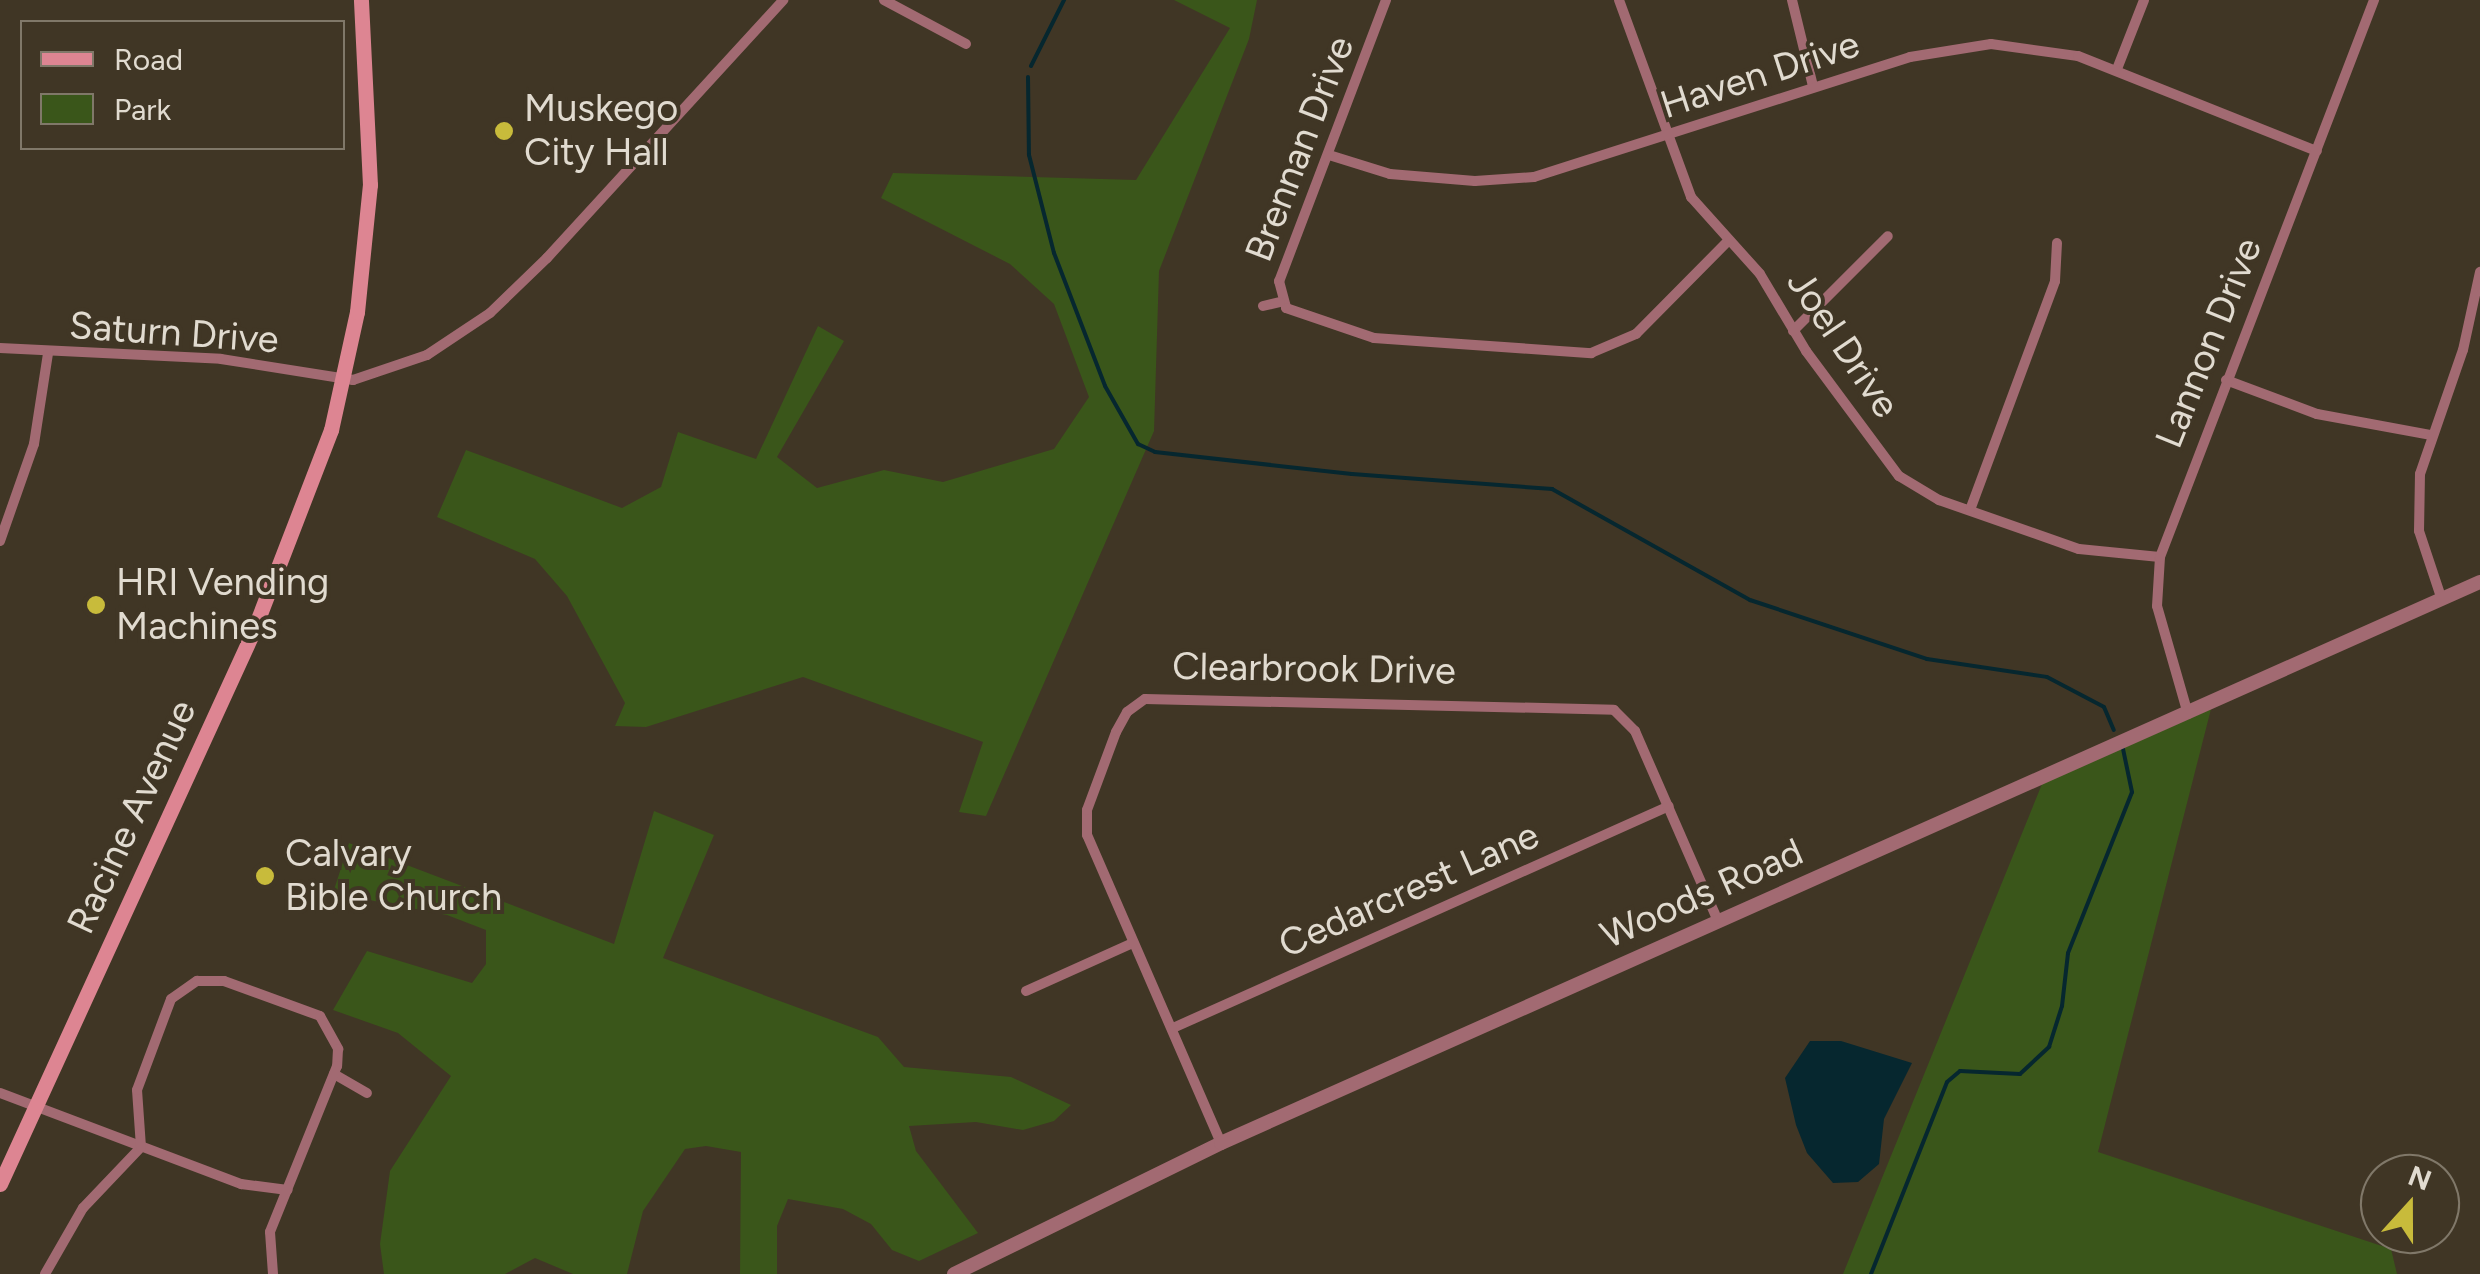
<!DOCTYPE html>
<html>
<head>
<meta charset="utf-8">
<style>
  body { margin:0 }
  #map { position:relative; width:2480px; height:1274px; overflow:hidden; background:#403625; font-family:Figtree,sans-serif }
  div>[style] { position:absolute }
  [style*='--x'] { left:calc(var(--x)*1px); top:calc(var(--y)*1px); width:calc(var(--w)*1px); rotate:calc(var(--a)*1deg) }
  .green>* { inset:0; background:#3a561a }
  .water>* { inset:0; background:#06272f }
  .stream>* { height:4px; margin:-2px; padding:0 2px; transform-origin:2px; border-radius:2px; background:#06272f }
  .minor>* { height:10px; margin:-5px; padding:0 5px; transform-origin:5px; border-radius:5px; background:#a26a72 }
  .tertiary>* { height:14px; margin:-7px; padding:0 7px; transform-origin:7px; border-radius:7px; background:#a26a72 }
  .secondary>* { height:15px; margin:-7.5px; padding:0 7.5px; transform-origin:7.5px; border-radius:7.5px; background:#dd8592 }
  .dots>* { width:28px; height:28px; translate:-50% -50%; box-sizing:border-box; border:5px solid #403625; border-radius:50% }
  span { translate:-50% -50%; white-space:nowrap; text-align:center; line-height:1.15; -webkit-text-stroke:8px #403625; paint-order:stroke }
  .street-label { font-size:38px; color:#e1dbd0 }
  .poi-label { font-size:38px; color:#e1dbd0 }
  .left { translate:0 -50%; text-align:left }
  .legend { position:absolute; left:20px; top:20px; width:325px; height:130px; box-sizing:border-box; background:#403625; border:2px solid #807869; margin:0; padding:12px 18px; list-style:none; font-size:30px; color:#e1dbd0 }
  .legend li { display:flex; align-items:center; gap:20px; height:50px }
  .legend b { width:50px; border:2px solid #807869 }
  .north { position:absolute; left:2360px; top:1154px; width:100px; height:100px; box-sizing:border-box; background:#403625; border:2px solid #807869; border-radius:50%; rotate:21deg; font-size:28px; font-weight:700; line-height:40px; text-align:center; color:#e1dbd0 }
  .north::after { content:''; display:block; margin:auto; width:35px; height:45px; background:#c8bb3b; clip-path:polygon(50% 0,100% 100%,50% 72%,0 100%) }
</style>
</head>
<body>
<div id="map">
  <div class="green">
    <div style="clip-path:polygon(1174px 0,1257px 0,1249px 39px,1159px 271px,1154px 431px,986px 816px,959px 812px,983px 742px,803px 677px,646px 727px,615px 726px,625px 703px,567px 596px,535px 559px,437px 517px,466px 450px,622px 508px,661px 487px,678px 432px,756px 459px,818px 326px,844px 341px,777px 457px,817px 488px,884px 470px,943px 482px,1054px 449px,1089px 397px,1054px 304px,1010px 264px,881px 198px,893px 173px,1136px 180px,1230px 28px)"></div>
    <div style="clip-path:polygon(2211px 709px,2098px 1152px,2391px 1249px,2397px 1274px,1843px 1274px,2042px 784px)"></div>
    <div style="clip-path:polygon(654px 811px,714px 835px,663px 958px,878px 1037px,904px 1067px,1011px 1077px,1071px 1105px,1054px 1121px,1023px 1130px,976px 1122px,909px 1126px,916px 1151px,978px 1233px,919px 1261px,892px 1250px,871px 1224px,843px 1209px,788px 1199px,777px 1226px,777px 1274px,740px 1274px,741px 1152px,706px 1146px,685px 1149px,643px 1211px,627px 1274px,573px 1274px,535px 1258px,505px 1274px,384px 1274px,380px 1244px,390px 1171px,451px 1076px,398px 1033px,333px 1010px,367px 951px,472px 983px,486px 964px,486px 930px,447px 915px,333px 893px,349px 843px,614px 944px)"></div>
  </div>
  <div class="water">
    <div style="clip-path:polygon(1810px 1041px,1841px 1041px,1912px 1063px,1884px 1119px,1879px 1164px,1858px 1182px,1833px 1183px,1807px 1153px,1796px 1125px,1785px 1078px)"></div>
  </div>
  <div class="stream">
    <div style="--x:1031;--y:66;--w:74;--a:-63.4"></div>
    <div style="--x:1028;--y:77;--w:78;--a:89.3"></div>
    <div style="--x:1029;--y:155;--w:101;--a:75.7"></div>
    <div style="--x:1054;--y:253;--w:142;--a:69"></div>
    <div style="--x:1105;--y:386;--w:67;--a:60.4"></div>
    <div style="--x:1138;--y:444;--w:19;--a:25"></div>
    <div style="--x:1155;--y:452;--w:198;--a:6.4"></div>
    <div style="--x:1352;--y:474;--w:201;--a:4.3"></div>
    <div style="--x:1552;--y:489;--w:227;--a:29.3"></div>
    <div style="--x:1750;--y:600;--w:187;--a:18.4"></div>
    <div style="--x:1927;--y:659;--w:121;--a:8.5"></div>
    <div style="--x:2047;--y:677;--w:64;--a:27.8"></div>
    <div style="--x:2104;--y:707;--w:25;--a:67"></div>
    <div style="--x:1871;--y:1274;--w:206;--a:-68.4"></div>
    <div style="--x:1947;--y:1082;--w:17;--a:-40"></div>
    <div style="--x:1960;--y:1071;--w:60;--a:2.9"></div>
    <div style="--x:2020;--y:1074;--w:40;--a:-43"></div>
    <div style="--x:2049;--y:1047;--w:43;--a:-72.4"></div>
    <div style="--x:2062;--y:1006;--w:53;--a:-83.5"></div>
    <div style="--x:2068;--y:953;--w:173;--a:-68.3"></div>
    <div style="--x:2132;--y:792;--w:44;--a:-101.8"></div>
  </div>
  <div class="minor">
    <div style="--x:884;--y:0;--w:93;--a:28.2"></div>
    <div style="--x:1386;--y:0;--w:301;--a:110.8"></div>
    <div style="--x:1279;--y:281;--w:28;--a:75"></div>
    <div style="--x:1286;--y:308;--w:93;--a:18.8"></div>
    <div style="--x:1374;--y:338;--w:218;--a:4"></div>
    <div style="--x:1591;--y:353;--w:49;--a:-22.9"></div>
    <div style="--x:1636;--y:334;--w:129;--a:-45.3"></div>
    <div style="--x:1619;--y:0;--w:210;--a:69.9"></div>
    <div style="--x:1691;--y:197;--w:103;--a:48.1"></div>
    <div style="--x:1760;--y:274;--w:90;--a:59.1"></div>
    <div style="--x:1806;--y:351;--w:156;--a:53.4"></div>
    <div style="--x:1899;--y:476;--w:47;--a:31"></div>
    <div style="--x:1939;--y:500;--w:148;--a:19.3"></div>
    <div style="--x:2079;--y:549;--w:81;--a:5.6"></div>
    <div style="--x:1792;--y:0;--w:89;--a:76.3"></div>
    <div style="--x:2117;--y:69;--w:74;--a:-68.6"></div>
    <div style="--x:1329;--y:155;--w:64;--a:17.3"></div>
    <div style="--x:1390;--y:174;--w:85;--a:4.7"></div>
    <div style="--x:1475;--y:181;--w:59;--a:-3.9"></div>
    <div style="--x:1534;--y:177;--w:395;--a:-17.7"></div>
    <div style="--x:1910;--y:57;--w:82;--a:-9.1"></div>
    <div style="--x:1991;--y:44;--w:88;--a:7.9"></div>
    <div style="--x:2078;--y:56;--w:257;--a:21.7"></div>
    <div style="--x:1263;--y:306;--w:17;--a:-13"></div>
    <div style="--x:1793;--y:331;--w:134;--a:-45"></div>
    <div style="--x:0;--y:348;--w:221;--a:2.8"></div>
    <div style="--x:221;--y:359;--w:134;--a:9"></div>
    <div style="--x:353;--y:380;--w:78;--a:-18.7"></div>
    <div style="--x:427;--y:355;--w:76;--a:-33.7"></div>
    <div style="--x:490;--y:313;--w:79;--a:-44"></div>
    <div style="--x:547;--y:258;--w:350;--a:-47.5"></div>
    <div style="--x:2226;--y:380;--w:97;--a:20.5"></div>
    <div style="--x:2317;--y:414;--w:115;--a:10.5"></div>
    <div style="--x:1970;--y:510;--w:244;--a:-69.6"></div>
    <div style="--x:2055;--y:281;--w:38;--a:-87"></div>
    <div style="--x:0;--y:541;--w:103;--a:-70.7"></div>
    <div style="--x:34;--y:444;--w:91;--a:-81.2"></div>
    <div style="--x:2442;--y:600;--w:73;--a:-108.4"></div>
    <div style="--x:2419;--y:531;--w:57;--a:-89"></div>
    <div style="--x:2420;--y:474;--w:131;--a:-70.9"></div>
    <div style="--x:2463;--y:350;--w:80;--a:-77.7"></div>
    <div style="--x:2188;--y:714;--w:112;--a:-106"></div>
    <div style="--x:2157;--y:606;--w:49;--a:-86.5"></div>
    <div style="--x:2160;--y:557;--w:597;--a:-68.98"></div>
    <div style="--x:1026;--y:991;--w:117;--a:-24.2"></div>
    <div style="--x:1173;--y:1028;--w:543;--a:-24.11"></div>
    <div style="--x:334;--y:1074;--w:38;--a:30"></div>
    <div style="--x:0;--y:1093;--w:258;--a:20.7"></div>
    <div style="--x:241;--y:1184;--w:47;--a:7.3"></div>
    <div style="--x:1221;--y:1143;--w:336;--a:-113.5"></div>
    <div style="--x:1087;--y:835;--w:25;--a:-90"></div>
    <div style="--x:1087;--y:810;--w:83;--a:-69.6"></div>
    <div style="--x:1116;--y:732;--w:23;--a:-61"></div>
    <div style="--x:1127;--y:712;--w:22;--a:-36"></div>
    <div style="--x:1145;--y:699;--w:469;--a:1.3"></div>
    <div style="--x:1614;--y:710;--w:30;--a:45"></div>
    <div style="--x:1635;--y:731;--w:207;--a:66.4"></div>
    <div style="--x:45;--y:1274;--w:76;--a:-60.1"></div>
    <div style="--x:83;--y:1208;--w:84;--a:-46.4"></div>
    <div style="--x:141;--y:1147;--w:57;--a:-94"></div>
    <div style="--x:137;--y:1090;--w:97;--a:-69.5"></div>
    <div style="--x:171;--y:999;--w:32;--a:-35"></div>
    <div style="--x:197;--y:981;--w:27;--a:0"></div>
    <div style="--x:224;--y:981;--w:102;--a:20"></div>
    <div style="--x:320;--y:1016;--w:38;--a:61"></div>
    <div style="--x:338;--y:1049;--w:17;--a:93"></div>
    <div style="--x:337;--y:1066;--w:179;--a:112"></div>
    <div style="--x:270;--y:1232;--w:42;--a:85.9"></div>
  </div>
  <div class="tertiary">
    <div style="--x:954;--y:1274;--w:297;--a:-26.1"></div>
    <div style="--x:1221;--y:1143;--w:1378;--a:-24.02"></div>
  </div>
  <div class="secondary">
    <div style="--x:0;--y:1184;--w:607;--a:-65.38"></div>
    <div style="--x:253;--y:632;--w:217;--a:-68.9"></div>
    <div style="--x:331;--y:430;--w:121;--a:-77.6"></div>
    <div style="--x:357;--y:312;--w:128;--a:-84.2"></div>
    <div style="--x:370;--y:185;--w:185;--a:-92.8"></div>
  </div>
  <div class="dots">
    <div style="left:504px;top:131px;background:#c8bb3b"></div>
    <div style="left:96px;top:605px;background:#c8bb3b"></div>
    <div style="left:265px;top:876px;background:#c8bb3b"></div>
  </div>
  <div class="street-label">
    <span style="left:1760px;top:75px;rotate:-18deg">Haven Drive</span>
    <span style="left:1300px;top:149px;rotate:-69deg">Brennan Drive</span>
    <span style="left:174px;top:333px;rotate:4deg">Saturn Drive</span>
    <span style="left:2209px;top:343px;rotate:-68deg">Lannon Drive</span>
    <span style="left:1843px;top:344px;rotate:56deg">Joel Drive</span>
    <span style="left:1314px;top:669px;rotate:1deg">Clearbrook Drive</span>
    <span style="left:132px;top:817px;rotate:-65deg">Racine Avenue</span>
    <span style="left:1409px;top:890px;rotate:-24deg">Cedarcrest Lane</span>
    <span style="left:1702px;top:894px;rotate:-24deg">Woods Road</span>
  </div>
  <div class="poi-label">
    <span class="left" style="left:524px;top:131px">Muskego<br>City Hall</span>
    <span class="left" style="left:116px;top:605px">HRI Vending<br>Machines</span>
    <span class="left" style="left:285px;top:876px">Calvary<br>Bible Church</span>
  </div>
  <ul class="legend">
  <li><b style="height:12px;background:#dd8592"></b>Road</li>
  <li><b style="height:28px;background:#3a561a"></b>Park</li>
  </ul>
  <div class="north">N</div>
</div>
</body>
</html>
